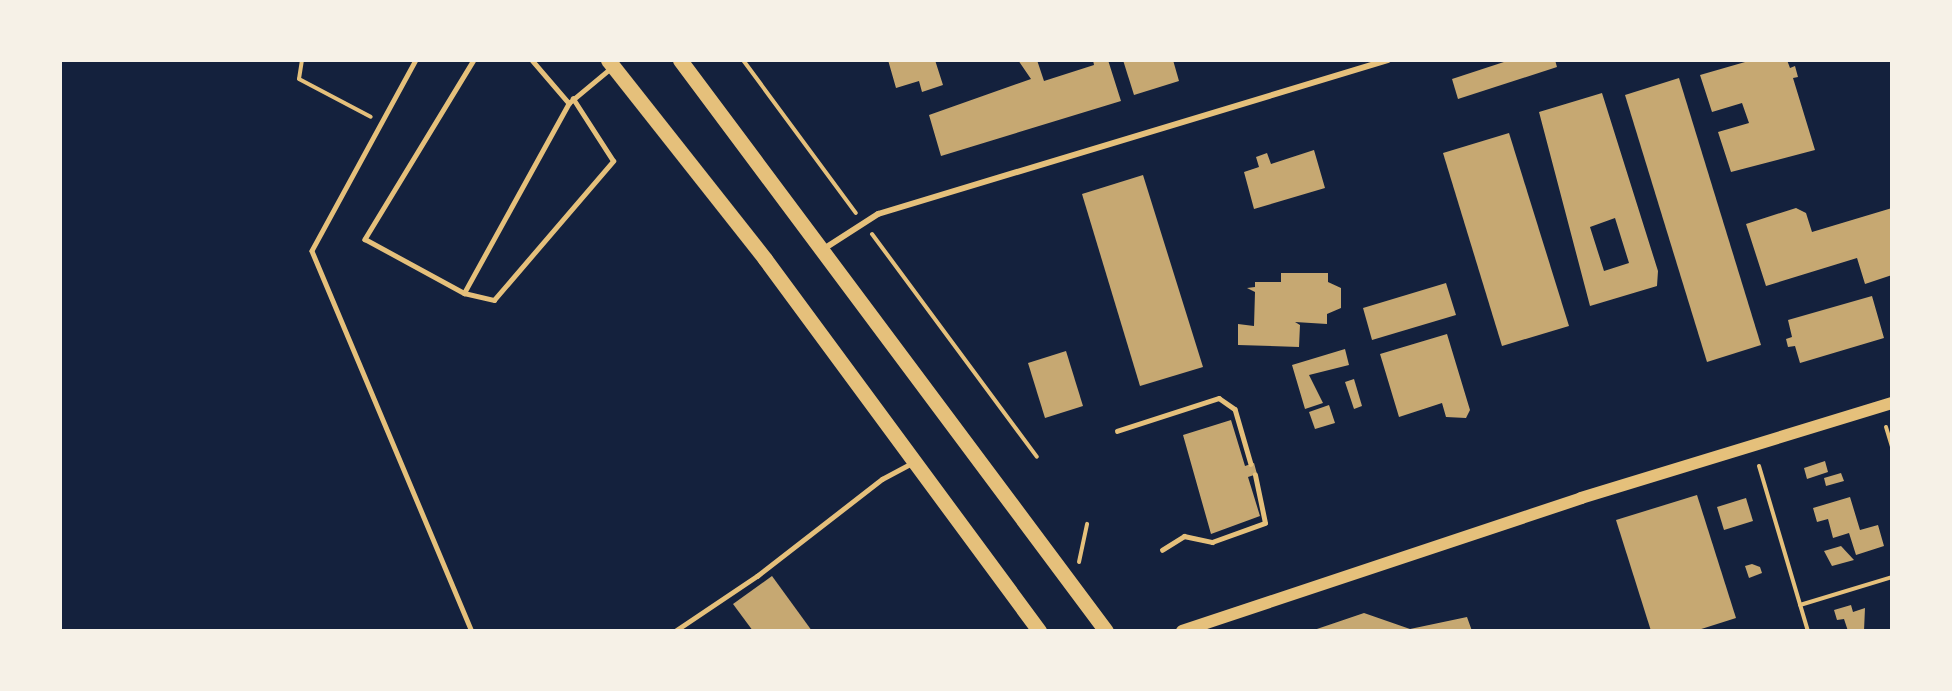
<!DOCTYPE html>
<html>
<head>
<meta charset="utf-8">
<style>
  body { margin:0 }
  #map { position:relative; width:1952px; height:691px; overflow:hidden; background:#14213d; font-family:"IBM Plex Serif",serif }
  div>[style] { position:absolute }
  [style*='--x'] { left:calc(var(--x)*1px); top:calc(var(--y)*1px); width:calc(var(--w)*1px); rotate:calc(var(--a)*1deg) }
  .building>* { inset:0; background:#c6a872 }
  .path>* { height:4px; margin:-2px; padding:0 2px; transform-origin:2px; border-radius:2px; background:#e5c07b }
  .service>* { height:4.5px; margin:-2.25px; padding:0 2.25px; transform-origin:2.25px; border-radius:2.25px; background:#e5c07b }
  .minor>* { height:6px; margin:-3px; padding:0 3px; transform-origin:3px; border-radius:3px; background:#e5c07b }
  .secondary>* { height:12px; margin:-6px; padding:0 6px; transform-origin:6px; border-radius:6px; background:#e5c07b }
  .primary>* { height:15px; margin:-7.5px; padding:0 7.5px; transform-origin:7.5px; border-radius:7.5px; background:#e5c07b }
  span { translate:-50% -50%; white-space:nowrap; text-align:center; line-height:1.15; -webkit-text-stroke:6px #f6f1e7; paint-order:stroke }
  .frame { position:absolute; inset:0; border:62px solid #f6f1e7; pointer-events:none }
</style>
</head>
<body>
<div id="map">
  <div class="building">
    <div style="clip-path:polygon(888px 60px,935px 60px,943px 85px,922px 92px,919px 81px,896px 88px)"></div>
    <div style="clip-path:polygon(1018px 60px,1037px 60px,1044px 81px,1094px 65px,1093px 60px,1108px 60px,1121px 101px,941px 156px,929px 115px,1031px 79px)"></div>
    <div style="clip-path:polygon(1123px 60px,1173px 60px,1179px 81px,1134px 95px)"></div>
    <div style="clip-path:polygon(1510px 60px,1555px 60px,1557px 67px,1458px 99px,1452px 79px)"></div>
    <div style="clip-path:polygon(1752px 60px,1787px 60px,1790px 68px,1795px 66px,1798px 77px,1793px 78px,1815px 150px,1731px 172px,1718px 132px,1749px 123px,1742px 103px,1712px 112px,1700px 75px)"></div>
    <div style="clip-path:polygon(1679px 78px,1761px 345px,1707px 362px,1625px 95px)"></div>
    <div style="clip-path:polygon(evenodd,1602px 93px,1658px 271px,1657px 286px,1590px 306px,1539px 112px,1602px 93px,1615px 218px,1629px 263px,1604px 271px,1590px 227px,1615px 218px)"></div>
    <div style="clip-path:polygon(1509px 133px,1569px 326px,1502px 346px,1443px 153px)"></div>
    <div style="clip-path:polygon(1314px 150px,1325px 188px,1254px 209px,1244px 172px,1259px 167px,1256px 157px,1267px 153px,1271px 164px)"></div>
    <div style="clip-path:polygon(1143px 175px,1203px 367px,1140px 386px,1082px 194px)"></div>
    <div style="clip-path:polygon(1796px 208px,1806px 213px,1812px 232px,1892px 208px,1892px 275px,1865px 284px,1857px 258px,1766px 286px,1746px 224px)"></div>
    <div style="clip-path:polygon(1281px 273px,1328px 273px,1328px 282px,1341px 288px,1341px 308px,1327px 314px,1327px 324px,1295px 322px,1300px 325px,1299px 347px,1238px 345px,1238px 324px,1254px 326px,1255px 292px,1247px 288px,1255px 287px,1255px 282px,1281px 282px)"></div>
    <div style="clip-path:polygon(1446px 283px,1456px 315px,1372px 340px,1363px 308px)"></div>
    <div style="clip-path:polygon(1872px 296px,1884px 338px,1800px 363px,1795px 346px,1788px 347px,1786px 339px,1792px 337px,1788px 320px)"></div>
    <div style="clip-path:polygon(1447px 334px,1470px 410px,1466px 418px,1446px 417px,1442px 403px,1399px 417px,1380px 354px)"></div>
    <div style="clip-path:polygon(1345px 349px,1349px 365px,1309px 375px,1323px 403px,1305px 409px,1292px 365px)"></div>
    <div style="clip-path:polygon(1066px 351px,1083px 406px,1045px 418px,1028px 363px)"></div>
    <div style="clip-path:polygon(1354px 379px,1362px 406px,1354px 409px,1345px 382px)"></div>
    <div style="clip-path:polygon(1329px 405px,1335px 423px,1315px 429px,1309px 412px)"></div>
    <div style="clip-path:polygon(1231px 420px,1245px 466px,1254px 463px,1257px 474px,1248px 477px,1260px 516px,1211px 534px,1183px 435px)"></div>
    <div style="clip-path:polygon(1825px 461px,1828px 472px,1807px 479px,1804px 468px)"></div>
    <div style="clip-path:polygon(1841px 473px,1844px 481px,1826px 486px,1824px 478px)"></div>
    <div style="clip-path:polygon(1697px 495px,1736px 618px,1695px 631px,1651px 631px,1616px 520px)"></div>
    <div style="clip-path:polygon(1850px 497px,1860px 530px,1878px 525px,1884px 546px,1856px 555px,1849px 533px,1833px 538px,1828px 519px,1817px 522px,1813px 508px)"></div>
    <div style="clip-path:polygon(1746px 498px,1753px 521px,1724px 530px,1717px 507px)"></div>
    <div style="clip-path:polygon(1841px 546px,1854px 560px,1832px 566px,1824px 551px)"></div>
    <div style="clip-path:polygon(1752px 564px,1760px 567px,1762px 573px,1749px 578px,1745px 566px)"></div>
    <div style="clip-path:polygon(772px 576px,812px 631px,753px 631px,733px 604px)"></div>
    <div style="clip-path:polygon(1851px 605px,1853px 612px,1865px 608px,1864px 631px,1848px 631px,1844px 619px,1837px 620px,1834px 610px)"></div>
    <div style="clip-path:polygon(1364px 613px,1410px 629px,1467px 617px,1472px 631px,1311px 631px)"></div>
  </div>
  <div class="path">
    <div style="--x:302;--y:60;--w:19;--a:99"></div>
    <div style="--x:299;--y:79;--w:81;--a:27.8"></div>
    <div style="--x:743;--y:60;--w:190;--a:53.6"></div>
    <div style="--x:872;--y:234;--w:277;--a:53.5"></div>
    <div style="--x:1886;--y:427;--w:21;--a:73"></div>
    <div style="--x:1759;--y:466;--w:172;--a:73.5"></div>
    <div style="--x:1079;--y:562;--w:39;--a:-78"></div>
    <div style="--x:1800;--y:605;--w:96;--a:-16.9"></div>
  </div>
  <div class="service">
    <div style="--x:416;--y:60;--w:217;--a:118.6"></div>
    <div style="--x:312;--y:251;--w:412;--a:67.2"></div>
    <div style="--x:474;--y:60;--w:210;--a:121.3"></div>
    <div style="--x:365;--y:239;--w:113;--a:28.6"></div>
    <div style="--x:464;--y:293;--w:31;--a:13"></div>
    <div style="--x:494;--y:300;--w:183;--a:-49.4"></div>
    <div style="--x:613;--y:161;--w:74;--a:-122.8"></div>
    <div style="--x:532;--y:60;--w:57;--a:49.3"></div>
    <div style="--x:464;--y:293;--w:217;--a:-61.1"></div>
    <div style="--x:569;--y:103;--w:55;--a:-39.8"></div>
    <div style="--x:1117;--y:431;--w:107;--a:-17.9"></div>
    <div style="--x:1219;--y:398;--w:19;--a:35"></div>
    <div style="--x:1235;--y:409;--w:57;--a:73.8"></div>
    <div style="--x:1162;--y:550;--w:26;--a:-32"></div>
    <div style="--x:1184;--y:536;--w:29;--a:12"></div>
    <div style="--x:1212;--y:542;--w:56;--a:-19.7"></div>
    <div style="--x:1265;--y:523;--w:49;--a:-101.8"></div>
    <div style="--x:675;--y:631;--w:99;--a:-33.9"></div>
    <div style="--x:757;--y:576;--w:158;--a:-37.8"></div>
    <div style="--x:882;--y:479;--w:34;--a:-28"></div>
  </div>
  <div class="minor">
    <div style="--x:822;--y:250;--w:67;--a:-32.7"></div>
    <div style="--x:878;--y:214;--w:533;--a:-16.8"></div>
  </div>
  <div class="secondary">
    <div style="--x:1182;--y:631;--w:421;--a:-18.4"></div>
    <div style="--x:1581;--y:498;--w:325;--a:-17"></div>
  </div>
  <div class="primary">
    <div style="--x:608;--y:60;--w:253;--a:51.7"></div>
    <div style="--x:765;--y:259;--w:462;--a:53.6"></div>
    <div style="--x:680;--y:60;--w:712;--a:53.27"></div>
  </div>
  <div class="frame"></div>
</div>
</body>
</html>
